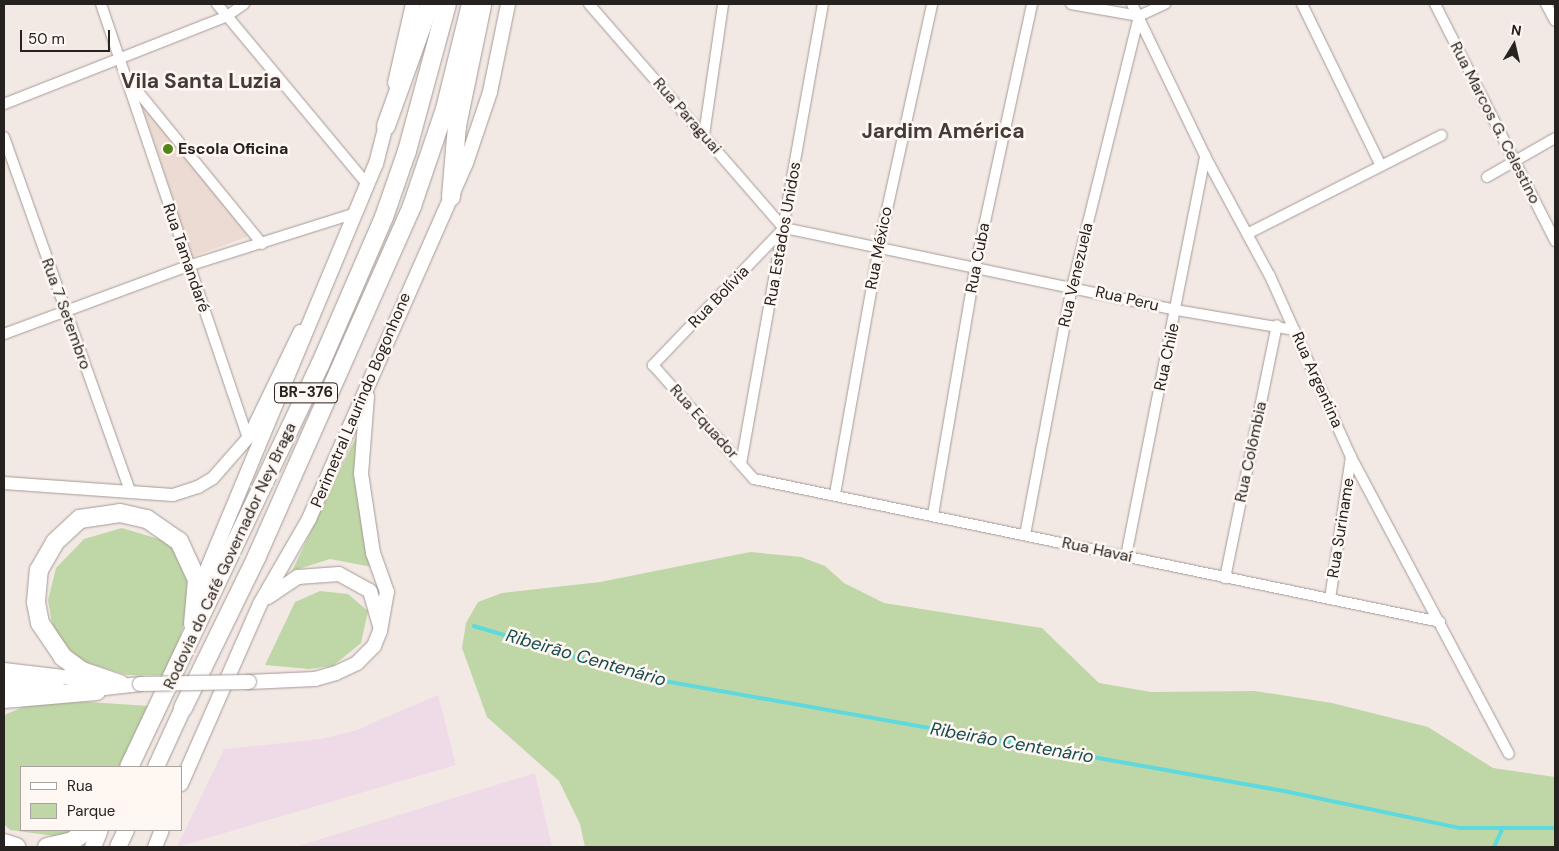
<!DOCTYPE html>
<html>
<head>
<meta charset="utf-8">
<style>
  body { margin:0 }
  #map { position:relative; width:1559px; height:851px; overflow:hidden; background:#f3e9e4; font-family:"DM Sans",sans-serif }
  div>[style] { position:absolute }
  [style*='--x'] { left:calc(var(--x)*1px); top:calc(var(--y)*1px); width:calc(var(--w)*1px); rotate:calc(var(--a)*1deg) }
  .industrial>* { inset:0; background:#efdae8 }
  .built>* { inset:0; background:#ecdbd2 }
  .green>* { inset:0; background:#bfd7a6 }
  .stream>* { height:4px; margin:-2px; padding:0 2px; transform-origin:2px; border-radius:2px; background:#5ed9de }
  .roads { filter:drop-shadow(0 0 1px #a49a96) drop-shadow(0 0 1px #a49a96) }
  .minor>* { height:10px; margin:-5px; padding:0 5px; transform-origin:5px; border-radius:5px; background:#fff }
  .tertiary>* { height:12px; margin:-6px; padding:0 6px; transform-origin:6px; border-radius:6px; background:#fff }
  .secondary>* { height:14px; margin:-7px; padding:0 7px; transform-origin:7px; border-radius:7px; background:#fff }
  .trunk>* { height:16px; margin:-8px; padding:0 8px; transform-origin:8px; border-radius:8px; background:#fff }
  .motorway>* { height:18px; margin:-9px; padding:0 9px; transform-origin:9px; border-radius:9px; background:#fff }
  .bridges { filter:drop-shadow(0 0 1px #a49a96) drop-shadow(0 0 1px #a49a96) }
  .secondary-bridge>* { height:14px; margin:-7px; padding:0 7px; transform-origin:7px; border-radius:7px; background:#fff }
  .dots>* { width:14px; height:14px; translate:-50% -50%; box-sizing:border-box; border:2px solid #fff7f2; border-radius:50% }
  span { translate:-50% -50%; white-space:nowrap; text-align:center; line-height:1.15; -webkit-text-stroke:5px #fff7f2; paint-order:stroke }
  .shield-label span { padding:1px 4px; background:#fff7f2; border:1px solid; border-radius:4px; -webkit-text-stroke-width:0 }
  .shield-label { font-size:15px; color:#252220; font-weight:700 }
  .street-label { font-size:16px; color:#252220 }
  .poi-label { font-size:16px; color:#252220; font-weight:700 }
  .left { translate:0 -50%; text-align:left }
  .water-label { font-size:18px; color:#154c4e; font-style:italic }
  .district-label { font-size:21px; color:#433b37; font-weight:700 }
  .frame { position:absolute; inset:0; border:5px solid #252220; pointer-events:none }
  .legend { position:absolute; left:20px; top:766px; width:162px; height:65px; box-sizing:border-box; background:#fff7f2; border:1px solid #a8a29e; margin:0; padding:6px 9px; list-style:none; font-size:15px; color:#252220 }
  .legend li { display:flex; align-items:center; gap:10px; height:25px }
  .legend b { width:25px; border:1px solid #a8a29e }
  .north { position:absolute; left:1489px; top:20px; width:50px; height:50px; -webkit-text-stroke:4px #fff7f2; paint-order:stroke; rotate:9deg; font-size:14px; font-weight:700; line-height:20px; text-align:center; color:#252220 }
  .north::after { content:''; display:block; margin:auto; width:18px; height:22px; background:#252220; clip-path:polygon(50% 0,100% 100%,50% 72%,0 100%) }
  .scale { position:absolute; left:20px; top:30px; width:90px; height:22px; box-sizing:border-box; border:2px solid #252220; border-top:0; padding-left:6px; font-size:15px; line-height:18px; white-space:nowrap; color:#252220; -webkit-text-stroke:4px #fff7f2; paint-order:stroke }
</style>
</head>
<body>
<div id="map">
  <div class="industrial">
    <div style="clip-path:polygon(438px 695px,456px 765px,177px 847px,224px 749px,321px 739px,354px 731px)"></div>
    <div style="clip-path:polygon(535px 773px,552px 847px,295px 847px)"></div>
  </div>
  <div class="built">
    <div style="clip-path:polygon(142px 105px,216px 193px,252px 235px,192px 257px)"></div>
  </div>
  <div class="green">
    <div style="clip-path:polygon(356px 437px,372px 567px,330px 559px,292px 571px)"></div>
    <div style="clip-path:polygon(122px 528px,162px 540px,174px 548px,188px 573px,191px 600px,169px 675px,127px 675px,82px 661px,58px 640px,52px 623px,48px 600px,56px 568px,84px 539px)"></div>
    <div style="clip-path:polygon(750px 552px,801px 557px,825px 566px,844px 583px,884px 603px,1042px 628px,1099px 683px,1151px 692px,1255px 691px,1332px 703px,1428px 727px,1493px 768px,1555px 777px,1555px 847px,585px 847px,580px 824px,559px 781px,487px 717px,462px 648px,466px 623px,478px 602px,502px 593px,600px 582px)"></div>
    <div style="clip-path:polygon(320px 591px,348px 594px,368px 611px,361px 643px,333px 666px,309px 669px,265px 665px,295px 602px)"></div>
    <div style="clip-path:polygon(74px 701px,149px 706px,122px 767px,21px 767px,21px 830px,80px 830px,55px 836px,10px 830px,4px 824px,4px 715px,33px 703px)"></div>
  </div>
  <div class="stream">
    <div style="--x:474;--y:626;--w:176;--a:16.9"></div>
    <div style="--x:642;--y:677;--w:652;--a:10.07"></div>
    <div style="--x:1284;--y:791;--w:179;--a:11.9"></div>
    <div style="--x:1459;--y:828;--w:96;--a:0"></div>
    <div style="--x:1494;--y:847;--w:21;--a:-65"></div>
  </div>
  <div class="roads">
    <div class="minor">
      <div style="--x:101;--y:4;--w:458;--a:71.3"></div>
      <div style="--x:217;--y:4;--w:236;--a:50.2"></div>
      <div style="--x:589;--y:4;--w:297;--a:49"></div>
      <div style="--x:1071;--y:4;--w:69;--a:10"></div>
      <div style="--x:1132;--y:4;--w:169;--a:64.3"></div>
      <div style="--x:1205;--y:156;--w:136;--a:61.6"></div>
      <div style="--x:1270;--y:276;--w:198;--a:65.9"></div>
      <div style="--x:1351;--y:457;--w:336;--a:62"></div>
      <div style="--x:1302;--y:4;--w:180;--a:64"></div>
      <div style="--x:1435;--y:4;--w:266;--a:63.1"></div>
      <div style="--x:1546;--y:4;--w:19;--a:62"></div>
      <div style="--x:1139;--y:16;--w:29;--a:-25"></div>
      <div style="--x:130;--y:82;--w:209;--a:50.8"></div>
      <div style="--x:4;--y:104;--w:240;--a:-21.5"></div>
      <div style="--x:227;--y:16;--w:21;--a:-35"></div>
      <div style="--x:704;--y:135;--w:132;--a:-81.7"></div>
      <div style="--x:4;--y:137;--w:375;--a:70.4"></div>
      <div style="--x:1487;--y:177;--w:78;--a:-29.8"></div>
      <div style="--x:784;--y:228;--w:190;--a:133.7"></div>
      <div style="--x:653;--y:365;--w:152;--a:48.5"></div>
      <div style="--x:754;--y:479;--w:701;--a:11.77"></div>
      <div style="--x:784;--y:228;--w:400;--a:11.8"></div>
      <div style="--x:1176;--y:310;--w:120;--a:9.6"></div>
      <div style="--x:1249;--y:233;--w:216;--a:-26.9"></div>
      <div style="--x:4;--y:334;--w:196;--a:-20.3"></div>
      <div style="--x:188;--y:266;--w:176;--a:-17.5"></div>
      <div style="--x:741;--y:464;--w:467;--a:-79.9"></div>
      <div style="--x:835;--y:494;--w:252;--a:-79.9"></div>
      <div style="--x:879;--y:246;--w:248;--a:-77.6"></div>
      <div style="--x:933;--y:515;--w:251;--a:-80.3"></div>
      <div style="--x:975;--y:268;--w:270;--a:-77.8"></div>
      <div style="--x:1025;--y:535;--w:252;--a:-79.3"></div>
      <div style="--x:1072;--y:287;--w:279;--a:-76.1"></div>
      <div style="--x:1126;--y:556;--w:408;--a:-78.8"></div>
      <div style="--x:1225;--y:578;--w:258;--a:-78.4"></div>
      <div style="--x:1330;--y:599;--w:144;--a:-81.6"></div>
    </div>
    <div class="tertiary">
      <div style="--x:4;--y:483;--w:169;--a:4.1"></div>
      <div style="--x:173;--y:495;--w:26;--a:-18"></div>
      <div style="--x:198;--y:487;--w:17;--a:-31"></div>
      <div style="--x:213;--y:478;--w:53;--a:-48.8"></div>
      <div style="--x:248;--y:438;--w:119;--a:-64.1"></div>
    </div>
    <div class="secondary">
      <div style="--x:395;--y:83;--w:81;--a:-77.2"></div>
      <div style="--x:198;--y:591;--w:463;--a:-67.4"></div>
      <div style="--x:376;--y:164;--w:49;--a:-75.7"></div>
      <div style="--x:268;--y:597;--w:36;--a:-34"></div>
      <div style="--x:298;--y:577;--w:41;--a:-4.2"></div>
      <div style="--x:339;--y:574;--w:35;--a:29"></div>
      <div style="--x:370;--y:591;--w:35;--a:74"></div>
      <div style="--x:4;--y:670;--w:94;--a:6.7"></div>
      <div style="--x:249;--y:682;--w:66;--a:-2.6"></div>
      <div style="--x:315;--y:679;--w:22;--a:-16"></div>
      <div style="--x:336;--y:673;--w:23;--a:-25"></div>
      <div style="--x:357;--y:663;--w:24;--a:-45"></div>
      <div style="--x:374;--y:646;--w:16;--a:-68"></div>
      <div style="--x:380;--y:631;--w:40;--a:-80"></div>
      <div style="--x:387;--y:592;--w:41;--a:-109.7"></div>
      <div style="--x:373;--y:553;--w:80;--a:-98.6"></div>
      <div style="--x:361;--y:474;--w:78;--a:-85.6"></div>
      <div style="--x:4;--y:683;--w:54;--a:5.3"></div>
      <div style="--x:87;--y:690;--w:53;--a:-6.5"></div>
      <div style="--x:181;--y:784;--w:197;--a:-66.3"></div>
      <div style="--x:260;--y:604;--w:98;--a:-60"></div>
      <div style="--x:309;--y:519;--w:389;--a:-66.2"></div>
      <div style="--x:466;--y:163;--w:75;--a:-71.3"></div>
      <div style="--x:490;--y:92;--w:90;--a:-78.4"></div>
      <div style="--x:155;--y:847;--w:18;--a:-68"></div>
    </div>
    <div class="trunk">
      <div style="--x:156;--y:767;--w:65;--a:-65.4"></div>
      <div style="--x:93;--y:847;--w:18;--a:-68"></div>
      <div style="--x:118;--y:847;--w:19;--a:-65"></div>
    </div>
    <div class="motorway">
      <div style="--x:386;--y:126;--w:130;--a:-70.2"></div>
      <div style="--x:451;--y:197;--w:71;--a:-85.2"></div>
      <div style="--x:457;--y:126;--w:124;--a:-78.3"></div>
      <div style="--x:120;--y:684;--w:40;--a:-161.1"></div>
      <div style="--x:82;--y:671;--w:24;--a:-144"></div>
      <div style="--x:63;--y:657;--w:41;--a:-124.1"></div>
      <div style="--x:40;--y:623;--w:21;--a:-101"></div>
      <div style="--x:36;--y:602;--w:32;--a:-85"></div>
      <div style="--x:39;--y:570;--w:32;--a:-60"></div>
      <div style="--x:55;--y:542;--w:34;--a:-43"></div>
      <div style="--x:80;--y:519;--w:40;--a:-8.5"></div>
      <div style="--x:120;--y:513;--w:28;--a:13"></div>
      <div style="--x:147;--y:519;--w:39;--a:35"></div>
      <div style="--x:179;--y:541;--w:43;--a:65.2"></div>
      <div style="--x:197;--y:580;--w:44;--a:95.2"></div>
      <div style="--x:4;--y:699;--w:93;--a:-4.9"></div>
      <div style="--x:183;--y:708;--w:169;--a:-64"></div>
      <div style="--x:257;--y:556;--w:383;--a:-66.1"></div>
      <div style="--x:412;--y:206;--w:102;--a:-71.2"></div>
      <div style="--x:445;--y:109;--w:108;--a:-76.1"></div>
      <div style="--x:129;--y:767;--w:445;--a:-64.6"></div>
      <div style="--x:320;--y:365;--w:161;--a:-66.6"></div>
      <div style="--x:384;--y:217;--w:70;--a:-70.8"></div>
      <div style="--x:407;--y:151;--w:152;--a:-74.8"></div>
      <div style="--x:4;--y:843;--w:13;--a:18"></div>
      <div style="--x:47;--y:847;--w:26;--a:-13"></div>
      <div style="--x:72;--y:841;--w:19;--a:-35"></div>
    </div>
  </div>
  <div class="bridges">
    <div class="secondary-bridge">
      <div style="--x:140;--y:684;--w:109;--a:-1.1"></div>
    </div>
  </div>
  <div class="dots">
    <div style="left:168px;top:149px;background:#548417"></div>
  </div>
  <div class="shield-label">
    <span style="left:306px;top:393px">BR-376</span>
  </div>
  <div class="street-label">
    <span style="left:687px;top:116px;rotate:49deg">Rua Paraguai</span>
    <span style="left:1495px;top:123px;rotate:63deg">Rua Marcos G. Celestino</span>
    <span style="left:783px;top:234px;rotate:-80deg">Rua Estados Unidos</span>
    <span style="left:879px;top:248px;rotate:-79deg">Rua México</span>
    <span style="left:186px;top:258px;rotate:71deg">Rua Tamandaré</span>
    <span style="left:978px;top:258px;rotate:-79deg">Rua Cuba</span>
    <span style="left:1076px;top:275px;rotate:-77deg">Rua Venezuela</span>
    <span style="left:719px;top:297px;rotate:-46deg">Rua Bolívia</span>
    <span style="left:1127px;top:299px;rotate:13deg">Rua Peru</span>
    <span style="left:66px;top:314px;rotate:70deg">Rua 7 Setembro</span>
    <span style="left:1167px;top:357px;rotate:-78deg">Rua Chile</span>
    <span style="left:1317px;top:380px;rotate:66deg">Rua Argentina</span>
    <span style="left:361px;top:400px;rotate:-67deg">Perimetral Laurindo Bogonhone</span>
    <span style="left:704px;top:422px;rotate:48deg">Rua Equador</span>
    <span style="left:1251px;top:452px;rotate:-78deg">Rua Colômbia</span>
    <span style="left:1341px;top:528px;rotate:-81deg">Rua Suriname</span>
    <span style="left:1097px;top:550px;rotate:12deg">Rua Havaí</span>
    <span style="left:230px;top:556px;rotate:-65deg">Rodovia do Café Governador Ney Braga</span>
  </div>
  <div class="poi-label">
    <span class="left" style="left:178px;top:149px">Escola Oficina</span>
  </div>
  <div class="water-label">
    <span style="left:586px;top:658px;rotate:16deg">Ribeirão Centenário</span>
    <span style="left:1012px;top:743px;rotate:10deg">Ribeirão Centenário</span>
  </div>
  <div class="district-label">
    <span style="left:201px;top:81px">Vila Santa Luzia</span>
    <span style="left:943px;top:131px">Jardim América</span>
  </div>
  <div class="frame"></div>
  <ul class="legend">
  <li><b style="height:6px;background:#fff"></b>Rua</li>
  <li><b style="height:14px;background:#bfd7a6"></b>Parque</li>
  </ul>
  <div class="north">N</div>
  <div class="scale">50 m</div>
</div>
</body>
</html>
